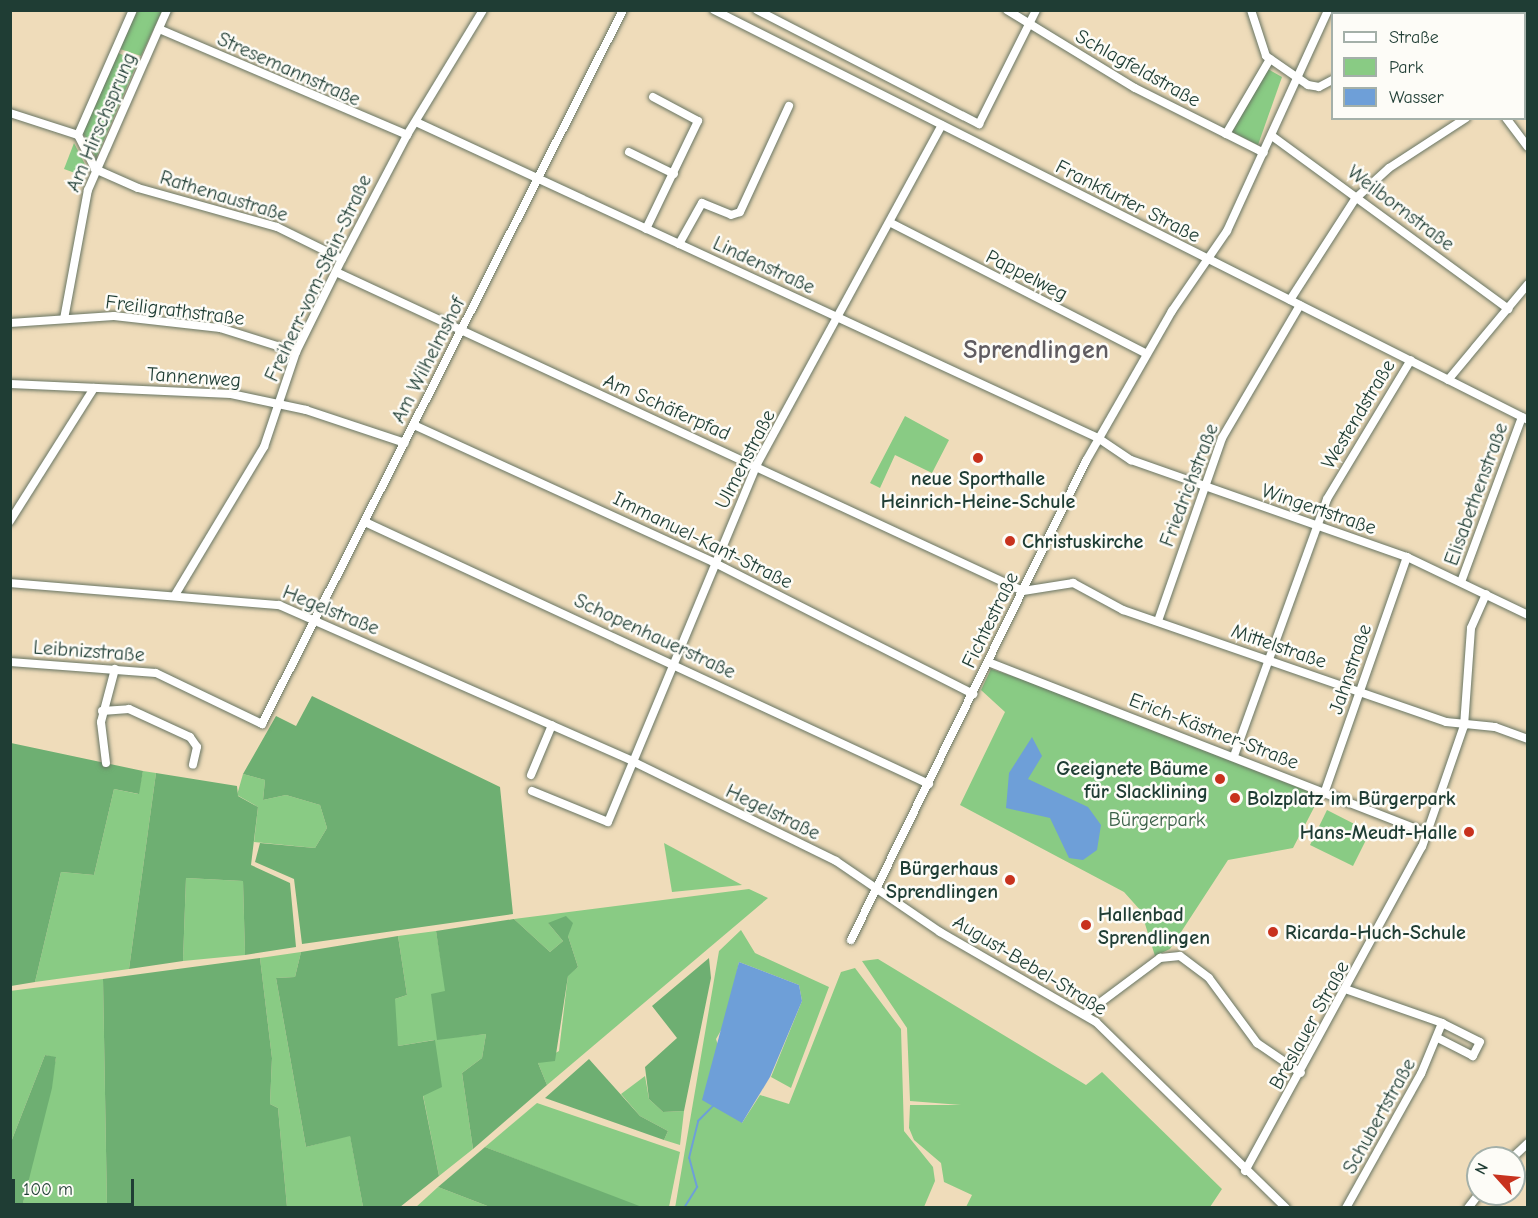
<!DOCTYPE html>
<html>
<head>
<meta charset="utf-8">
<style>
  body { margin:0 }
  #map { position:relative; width:1538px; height:1218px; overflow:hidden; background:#efdcba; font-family:"Comic Neue",sans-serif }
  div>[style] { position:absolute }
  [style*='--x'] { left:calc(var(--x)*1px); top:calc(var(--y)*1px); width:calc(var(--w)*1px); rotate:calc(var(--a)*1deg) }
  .green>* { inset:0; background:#89cb84 }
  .forest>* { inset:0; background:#6eaf72 }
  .water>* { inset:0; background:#6e9fd8 }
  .stream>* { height:2px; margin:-1px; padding:0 1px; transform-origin:1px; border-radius:1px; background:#6e9fd8 }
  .roads { filter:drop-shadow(0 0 2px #687563) drop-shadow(0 0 2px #687563) }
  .minor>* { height:8px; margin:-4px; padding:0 4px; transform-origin:4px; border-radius:4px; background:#fff }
  .dots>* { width:16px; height:16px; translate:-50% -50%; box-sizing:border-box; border:3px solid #fdfcf7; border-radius:50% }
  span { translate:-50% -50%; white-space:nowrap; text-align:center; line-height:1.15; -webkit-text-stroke:5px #fdfcf7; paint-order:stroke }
  .street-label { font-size:20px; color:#1f3d34 }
  .poi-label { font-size:20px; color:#1f3d34; font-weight:700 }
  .left { translate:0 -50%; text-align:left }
  .right { translate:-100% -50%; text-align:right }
  .park-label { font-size:20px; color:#3a6048 }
  .district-label { font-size:26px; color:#605c61; font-weight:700 }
  .frame { position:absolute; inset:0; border:12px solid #1f3d34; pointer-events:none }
  .legend { position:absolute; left:1331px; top:12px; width:195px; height:108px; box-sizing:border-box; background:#fdfcf7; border:2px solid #a4b0a9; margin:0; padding:8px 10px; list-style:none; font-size:18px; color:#1f3d34 }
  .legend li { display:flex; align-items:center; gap:12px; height:30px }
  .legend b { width:30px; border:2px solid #a4b0a9 }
  .north { position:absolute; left:1466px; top:1146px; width:60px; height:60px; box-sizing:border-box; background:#fdfcf7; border:2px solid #a4b0a9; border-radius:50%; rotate:297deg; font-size:16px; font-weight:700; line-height:24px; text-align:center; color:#1f3d34 }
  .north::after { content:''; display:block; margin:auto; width:21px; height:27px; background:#c8321e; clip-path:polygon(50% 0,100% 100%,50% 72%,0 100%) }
  .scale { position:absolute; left:12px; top:1179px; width:122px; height:27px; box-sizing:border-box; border:3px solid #1f3d34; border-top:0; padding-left:8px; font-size:18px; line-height:21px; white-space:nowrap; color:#1f3d34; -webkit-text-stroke:4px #fdfcf7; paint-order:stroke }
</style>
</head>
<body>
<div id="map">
  <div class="green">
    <div style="clip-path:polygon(137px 11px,162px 11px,141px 56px,120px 49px)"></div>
    <div style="clip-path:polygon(118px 53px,138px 61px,96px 158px,83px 133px)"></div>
    <div style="clip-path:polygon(1268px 69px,1282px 77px,1258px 145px,1232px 132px)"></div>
    <div style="clip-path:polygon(74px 143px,88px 170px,86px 177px,64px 169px)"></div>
    <div style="clip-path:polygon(905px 416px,949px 440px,932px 473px,895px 455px,880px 488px,870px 483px)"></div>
    <div style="clip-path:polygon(991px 669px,1021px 679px,1320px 796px,1293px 848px,1228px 860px,1170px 949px,1155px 956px,1141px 911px,1124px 892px,960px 805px,1005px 712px,981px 690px)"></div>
    <div style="clip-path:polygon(143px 771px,156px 773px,129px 969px,35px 982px,61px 872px,94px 875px,114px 789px,138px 794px)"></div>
    <div style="clip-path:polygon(243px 774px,265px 780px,263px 800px,286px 795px,320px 805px,327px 828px,315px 848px,254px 842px,258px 807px,237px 795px)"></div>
    <div style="clip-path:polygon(1327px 810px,1370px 832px,1353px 866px,1310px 845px)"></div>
    <div style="clip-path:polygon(664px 843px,742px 885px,672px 892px)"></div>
    <div style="clip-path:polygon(186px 878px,243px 881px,245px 955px,183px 961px)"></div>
    <div style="clip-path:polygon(749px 889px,768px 898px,547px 1085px,538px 1063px,559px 1051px,568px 975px,578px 967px,568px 936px,548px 923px,563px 941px,550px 952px,514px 919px)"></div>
    <div style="clip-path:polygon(741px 930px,755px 953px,829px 987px,791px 1088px,771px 1077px,802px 1001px,799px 985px,739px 962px,727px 1020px,716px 1039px,742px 1123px,760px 1095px,789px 1104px,841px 972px,855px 968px,901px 1029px,904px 1131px,933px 1167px,935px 1181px,924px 1207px,675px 1208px,719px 951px)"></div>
    <div style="clip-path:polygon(436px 931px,446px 991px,437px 1039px,486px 1034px,482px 1058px,462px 1073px,473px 1149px,439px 1176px,423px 1095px,434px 1040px,398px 1046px,393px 1014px,395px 999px,407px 995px,398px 936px)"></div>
    <div style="clip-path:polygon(301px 952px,295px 977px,276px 978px,306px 1147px,350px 1135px,363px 1207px,287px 1207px,278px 1108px,270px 1104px,272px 1058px,260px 958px)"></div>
    <div style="clip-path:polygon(878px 959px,1086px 1085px,1102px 1072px,1222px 1189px,1210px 1207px,966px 1207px,972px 1195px,944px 1182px,941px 1163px,914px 1140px,909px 1128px,910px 1105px,961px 1105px,910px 1101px,907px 1028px,862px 961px)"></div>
    <div style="clip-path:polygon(103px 979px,107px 1207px,22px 1207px,56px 1058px,45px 1055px,11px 1142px,10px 991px)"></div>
    <div style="clip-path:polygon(645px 1076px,649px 1099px,663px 1112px,684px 1111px,680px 1145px,664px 1140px,668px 1131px,640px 1116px,621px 1094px)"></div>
    <div style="clip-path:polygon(537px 1103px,680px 1152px,669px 1207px,642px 1208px,485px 1147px)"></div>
    <div style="clip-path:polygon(438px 1187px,490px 1207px,415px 1208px)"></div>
  </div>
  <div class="forest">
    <div style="clip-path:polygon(312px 696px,500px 787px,513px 914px,302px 944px,294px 879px,255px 862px,260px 843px,315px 848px,327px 828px,320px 805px,286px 795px,263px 800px,265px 780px,243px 774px,276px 716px,296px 726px)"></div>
    <div style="clip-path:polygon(11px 743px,143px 771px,139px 794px,114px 789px,94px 875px,61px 872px,35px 982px,11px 986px)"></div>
    <div style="clip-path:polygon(156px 773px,237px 786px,238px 796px,258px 807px,251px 865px,290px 883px,296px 947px,245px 955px,243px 881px,186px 878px,183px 961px,129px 969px)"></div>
    <div style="clip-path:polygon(566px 916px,573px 923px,568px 936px,578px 967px,568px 976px,555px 1061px,538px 1063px,547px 1085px,473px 1149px,462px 1073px,482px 1058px,486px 1034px,437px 1040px,431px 994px,445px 991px,436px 931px,514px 919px,550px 952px,563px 941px,548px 923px)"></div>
    <div style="clip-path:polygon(398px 936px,407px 995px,395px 999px,398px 1046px,435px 1040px,442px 1087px,423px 1096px,439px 1176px,400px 1207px,363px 1207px,350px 1136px,306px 1147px,276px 978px,295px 977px,301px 952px)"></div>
    <div style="clip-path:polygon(260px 958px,272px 1058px,270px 1104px,278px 1108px,287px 1207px,107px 1207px,103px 979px)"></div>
    <div style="clip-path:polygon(709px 958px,711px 978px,684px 1111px,663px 1112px,649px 1099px,645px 1067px,677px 1038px,652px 1006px)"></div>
    <div style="clip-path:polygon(45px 1055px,56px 1057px,52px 1088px,22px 1207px,11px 1207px,11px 1142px)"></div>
    <div style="clip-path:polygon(589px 1059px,640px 1116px,668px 1131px,664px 1140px,545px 1098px)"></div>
    <div style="clip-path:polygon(485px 1147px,642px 1207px,490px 1207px,438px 1187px)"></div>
  </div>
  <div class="water">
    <div style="clip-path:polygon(1032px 737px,1042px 756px,1028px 779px,1088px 807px,1101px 825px,1097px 850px,1083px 860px,1069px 858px,1050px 818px,1006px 808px,1009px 773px)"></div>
    <div style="clip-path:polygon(739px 962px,799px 985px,802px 1001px,770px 1077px,742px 1123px,702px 1100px)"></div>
  </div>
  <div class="stream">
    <div style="--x:684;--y:1208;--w:25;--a:-58"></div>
    <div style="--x:697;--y:1187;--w:30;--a:-105"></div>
    <div style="--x:689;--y:1158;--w:38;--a:-76"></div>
    <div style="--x:698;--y:1121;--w:21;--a:-45"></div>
  </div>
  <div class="roads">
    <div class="minor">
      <div style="--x:714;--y:10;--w:911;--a:26.73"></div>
      <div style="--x:757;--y:10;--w:250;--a:27.2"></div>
      <div style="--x:979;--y:124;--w:127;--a:-63.4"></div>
      <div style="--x:1007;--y:10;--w:150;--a:31.4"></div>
      <div style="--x:1135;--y:88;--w:144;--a:26.7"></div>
      <div style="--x:1251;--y:10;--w:48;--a:71.9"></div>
      <div style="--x:1266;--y:56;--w:51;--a:34.6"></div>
      <div style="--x:1308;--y:85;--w:11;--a:10"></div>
      <div style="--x:1319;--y:87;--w:15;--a:-28"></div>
      <div style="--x:1427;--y:10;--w:4;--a:63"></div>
      <div style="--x:1465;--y:10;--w:7;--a:34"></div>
      <div style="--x:1487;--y:14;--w:6;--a:-45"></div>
      <div style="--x:159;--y:29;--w:270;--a:23.1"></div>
      <div style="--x:1524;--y:76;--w:4;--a:-27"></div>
      <div style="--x:10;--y:113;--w:71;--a:17.9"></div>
      <div style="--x:78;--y:135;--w:38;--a:63"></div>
      <div style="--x:1506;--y:118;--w:36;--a:53"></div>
      <div style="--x:416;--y:122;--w:752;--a:24.86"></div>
      <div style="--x:1098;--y:438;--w:40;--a:34"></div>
      <div style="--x:1131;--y:460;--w:293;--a:19.4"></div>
      <div style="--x:1407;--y:557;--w:134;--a:25.6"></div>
      <div style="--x:1226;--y:134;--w:87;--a:-59.6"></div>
      <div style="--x:78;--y:135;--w:137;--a:-66.3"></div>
      <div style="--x:1272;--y:136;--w:293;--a:36.2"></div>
      <div style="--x:629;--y:152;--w:50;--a:26.1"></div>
      <div style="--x:95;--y:169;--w:47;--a:23.8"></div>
      <div style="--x:138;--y:188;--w:144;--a:15.7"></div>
      <div style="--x:277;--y:227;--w:72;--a:26.2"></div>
      <div style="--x:893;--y:224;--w:285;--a:27.1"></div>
      <div style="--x:646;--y:229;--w:120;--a:-64.3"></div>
      <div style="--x:698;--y:121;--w:51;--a:-151.9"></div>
      <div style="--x:679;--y:244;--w:47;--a:-60.7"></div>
      <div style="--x:702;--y:203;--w:31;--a:22"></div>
      <div style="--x:731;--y:215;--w:9;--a:-18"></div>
      <div style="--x:740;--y:212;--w:117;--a:-65.2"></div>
      <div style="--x:336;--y:272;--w:757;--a:24.91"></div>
      <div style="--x:1023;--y:591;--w:51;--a:-9.1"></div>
      <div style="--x:1073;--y:583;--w:57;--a:28.4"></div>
      <div style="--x:1123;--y:610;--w:342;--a:19.1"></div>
      <div style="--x:1446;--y:722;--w:49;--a:5.8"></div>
      <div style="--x:1495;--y:727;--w:35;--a:20"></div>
      <div style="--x:1290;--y:300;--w:120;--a:-57.2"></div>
      <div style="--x:1355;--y:199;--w:46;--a:-42.4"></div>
      <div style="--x:1389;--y:168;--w:92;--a:-33"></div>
      <div style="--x:64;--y:319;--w:131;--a:-79.5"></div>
      <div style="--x:88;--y:190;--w:197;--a:-66.3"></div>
      <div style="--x:10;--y:323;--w:104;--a:-3.9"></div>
      <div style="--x:114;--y:316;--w:107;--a:6.5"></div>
      <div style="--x:220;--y:328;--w:80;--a:17.5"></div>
      <div style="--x:1448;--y:380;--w:125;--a:-50.2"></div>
      <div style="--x:10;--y:384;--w:221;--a:2.6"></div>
      <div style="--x:231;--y:394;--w:77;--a:12"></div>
      <div style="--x:306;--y:410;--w:104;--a:18.4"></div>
      <div style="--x:414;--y:425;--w:329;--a:24.6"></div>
      <div style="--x:713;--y:562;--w:292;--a:26.9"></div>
      <div style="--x:10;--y:521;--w:157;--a:-57.7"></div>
      <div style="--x:365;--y:522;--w:622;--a:24.92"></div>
      <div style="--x:1461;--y:582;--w:176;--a:-69.7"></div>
      <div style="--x:10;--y:583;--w:270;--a:4.7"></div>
      <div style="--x:279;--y:605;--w:386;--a:23.8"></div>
      <div style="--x:632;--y:761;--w:227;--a:26.1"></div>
      <div style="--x:836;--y:861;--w:126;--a:34.3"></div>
      <div style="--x:940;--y:932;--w:180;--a:30"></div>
      <div style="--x:1096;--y:1022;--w:266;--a:44.4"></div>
      <div style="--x:175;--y:595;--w:173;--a:-59"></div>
      <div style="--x:264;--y:447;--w:100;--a:-71.4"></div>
      <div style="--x:296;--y:352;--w:104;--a:-63.7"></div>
      <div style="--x:342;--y:259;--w:140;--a:-62.3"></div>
      <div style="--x:407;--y:135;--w:146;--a:-58.7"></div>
      <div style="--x:1158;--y:621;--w:194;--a:-70.7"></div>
      <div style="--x:1222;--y:438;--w:154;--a:-59.6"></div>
      <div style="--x:10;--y:662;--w:146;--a:4.3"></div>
      <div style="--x:156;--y:673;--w:118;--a:25.7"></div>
      <div style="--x:262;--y:724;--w:800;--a:-63.18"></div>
      <div style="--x:988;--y:662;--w:471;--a:21.3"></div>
      <div style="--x:102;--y:711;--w:27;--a:-4"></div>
      <div style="--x:129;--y:709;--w:67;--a:24.7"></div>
      <div style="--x:190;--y:737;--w:12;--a:55"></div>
      <div style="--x:197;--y:747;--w:18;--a:103"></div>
      <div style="--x:1234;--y:756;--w:273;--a:-70.1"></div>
      <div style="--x:1327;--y:499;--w:162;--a:-58.9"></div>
      <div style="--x:106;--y:763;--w:41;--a:-97"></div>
      <div style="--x:101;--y:722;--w:55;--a:-75.2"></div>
      <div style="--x:531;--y:775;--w:54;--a:-67.2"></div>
      <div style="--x:532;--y:791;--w:82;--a:22.2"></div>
      <div style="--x:608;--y:822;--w:388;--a:-67.4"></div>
      <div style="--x:757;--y:464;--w:386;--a:-61.4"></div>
      <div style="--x:1325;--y:791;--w:248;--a:-70.7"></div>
      <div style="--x:851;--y:940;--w:534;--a:-63.87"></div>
      <div style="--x:1086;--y:461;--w:173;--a:-60.2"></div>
      <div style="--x:1172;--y:311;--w:97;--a:-55.5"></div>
      <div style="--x:1227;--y:231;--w:243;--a:-65.4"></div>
      <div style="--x:1348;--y:990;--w:100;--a:19.3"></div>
      <div style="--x:1085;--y:1014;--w:94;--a:-36.7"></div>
      <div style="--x:1160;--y:958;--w:20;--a:-6"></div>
      <div style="--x:1180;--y:956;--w:36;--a:37"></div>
      <div style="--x:1209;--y:978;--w:81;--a:53.6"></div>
      <div style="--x:1257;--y:1043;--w:53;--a:34.3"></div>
      <div style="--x:1512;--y:1158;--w:22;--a:-43"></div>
      <div style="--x:1245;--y:1171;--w:369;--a:-61.4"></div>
      <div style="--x:1422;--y:847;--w:128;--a:-70.9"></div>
      <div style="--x:1464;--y:726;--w:98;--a:-85.9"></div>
      <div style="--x:1471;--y:628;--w:37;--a:-66"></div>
      <div style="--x:1346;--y:1208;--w:154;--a:-60.8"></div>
      <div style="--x:1421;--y:1074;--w:55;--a:-67.6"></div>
      <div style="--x:1442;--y:1023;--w:42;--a:26.6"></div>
      <div style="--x:1480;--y:1042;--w:16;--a:117"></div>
      <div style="--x:1473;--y:1056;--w:39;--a:-153"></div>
      <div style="--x:1468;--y:1208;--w:18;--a:-52"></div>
    </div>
  </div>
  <div class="dots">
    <div style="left:978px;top:458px;background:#c8321e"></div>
    <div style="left:1010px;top:541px;background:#c8321e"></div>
    <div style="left:1220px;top:779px;background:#c8321e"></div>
    <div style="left:1235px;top:798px;background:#c8321e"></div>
    <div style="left:1469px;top:832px;background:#c8321e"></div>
    <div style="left:1010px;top:880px;background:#c8321e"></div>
    <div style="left:1086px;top:925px;background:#c8321e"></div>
    <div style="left:1273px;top:932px;background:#c8321e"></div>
  </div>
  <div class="street-label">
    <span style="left:1138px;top:68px;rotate:29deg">Schlagfeldstraße</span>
    <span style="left:289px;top:69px;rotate:24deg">Stresemannstraße</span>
    <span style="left:101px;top:122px;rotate:-67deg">Am Hirschsprung</span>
    <span style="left:224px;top:196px;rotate:17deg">Rathenaustraße</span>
    <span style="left:1128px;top:201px;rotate:27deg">Frankfurter Straße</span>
    <span style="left:1401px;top:208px;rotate:37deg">Weilbornstraße</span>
    <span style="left:764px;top:265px;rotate:25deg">Lindenstraße</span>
    <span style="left:1027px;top:275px;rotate:27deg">Pappelweg</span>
    <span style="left:318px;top:278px;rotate:-65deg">Freiherr-vom-Stein-Straße</span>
    <span style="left:175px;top:310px;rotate:7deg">Freiligrathstraße</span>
    <span style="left:428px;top:360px;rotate:-63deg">Am Wilhelmshof</span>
    <span style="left:194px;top:377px;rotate:4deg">Tannenweg</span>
    <span style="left:667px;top:407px;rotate:24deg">Am Schäferpfad</span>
    <span style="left:1358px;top:414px;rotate:-59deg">Westendstraße</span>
    <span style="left:745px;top:459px;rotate:-63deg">Ulmenstraße</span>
    <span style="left:1189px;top:485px;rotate:-69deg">Friedrichstraße</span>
    <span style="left:1476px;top:494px;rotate:-70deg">Elisabethenstraße</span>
    <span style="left:1319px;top:509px;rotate:19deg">Wingertstraße</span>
    <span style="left:703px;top:540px;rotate:26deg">Immanuel-Kant-Straße</span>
    <span style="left:331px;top:610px;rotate:22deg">Hegelstraße</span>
    <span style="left:990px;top:620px;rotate:-64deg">Fichtestraße</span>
    <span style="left:655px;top:636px;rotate:25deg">Schopenhauerstraße</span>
    <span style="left:1279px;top:646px;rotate:19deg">Mittelstraße</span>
    <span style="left:89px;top:651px;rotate:4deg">Leibnizstraße</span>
    <span style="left:1350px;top:669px;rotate:-71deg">Jahnstraße</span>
    <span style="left:1214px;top:731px;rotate:21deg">Erich-Kästner-Straße</span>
    <span style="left:773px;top:812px;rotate:26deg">Hegelstraße</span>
    <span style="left:1030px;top:965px;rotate:31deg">August-Bebel-Straße</span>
    <span style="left:1309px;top:1025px;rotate:-61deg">Breslauer Straße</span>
    <span style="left:1379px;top:1116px;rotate:-61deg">Schubertstraße</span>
  </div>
  <div class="poi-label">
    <span style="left:978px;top:490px">neue Sporthalle<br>Heinrich-Heine-Schule</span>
    <span class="left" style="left:1022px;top:541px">Christuskirche</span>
    <span class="right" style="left:1208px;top:780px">Geeignete Bäume<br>für Slacklining</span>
    <span class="left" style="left:1247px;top:798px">Bolzplatz im Bürgerpark</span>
    <span class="right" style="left:1457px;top:832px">Hans-Meudt-Halle</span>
    <span class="right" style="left:998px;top:880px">Bürgerhaus<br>Sprendlingen</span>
    <span class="left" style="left:1098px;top:926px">Hallenbad<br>Sprendlingen</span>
    <span class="left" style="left:1285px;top:932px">Ricarda-Huch-Schule</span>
  </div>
  <div class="park-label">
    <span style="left:1157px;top:819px">Bürgerpark</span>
  </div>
  <div class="district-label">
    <span style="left:1036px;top:351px">Sprendlingen</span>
  </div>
  <div class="frame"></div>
  <ul class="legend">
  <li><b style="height:8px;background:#fff"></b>Straße</li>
  <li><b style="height:16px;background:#89cb84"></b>Park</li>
  <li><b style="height:16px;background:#6e9fd8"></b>Wasser</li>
  </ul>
  <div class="north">N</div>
  <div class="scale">100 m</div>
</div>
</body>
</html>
